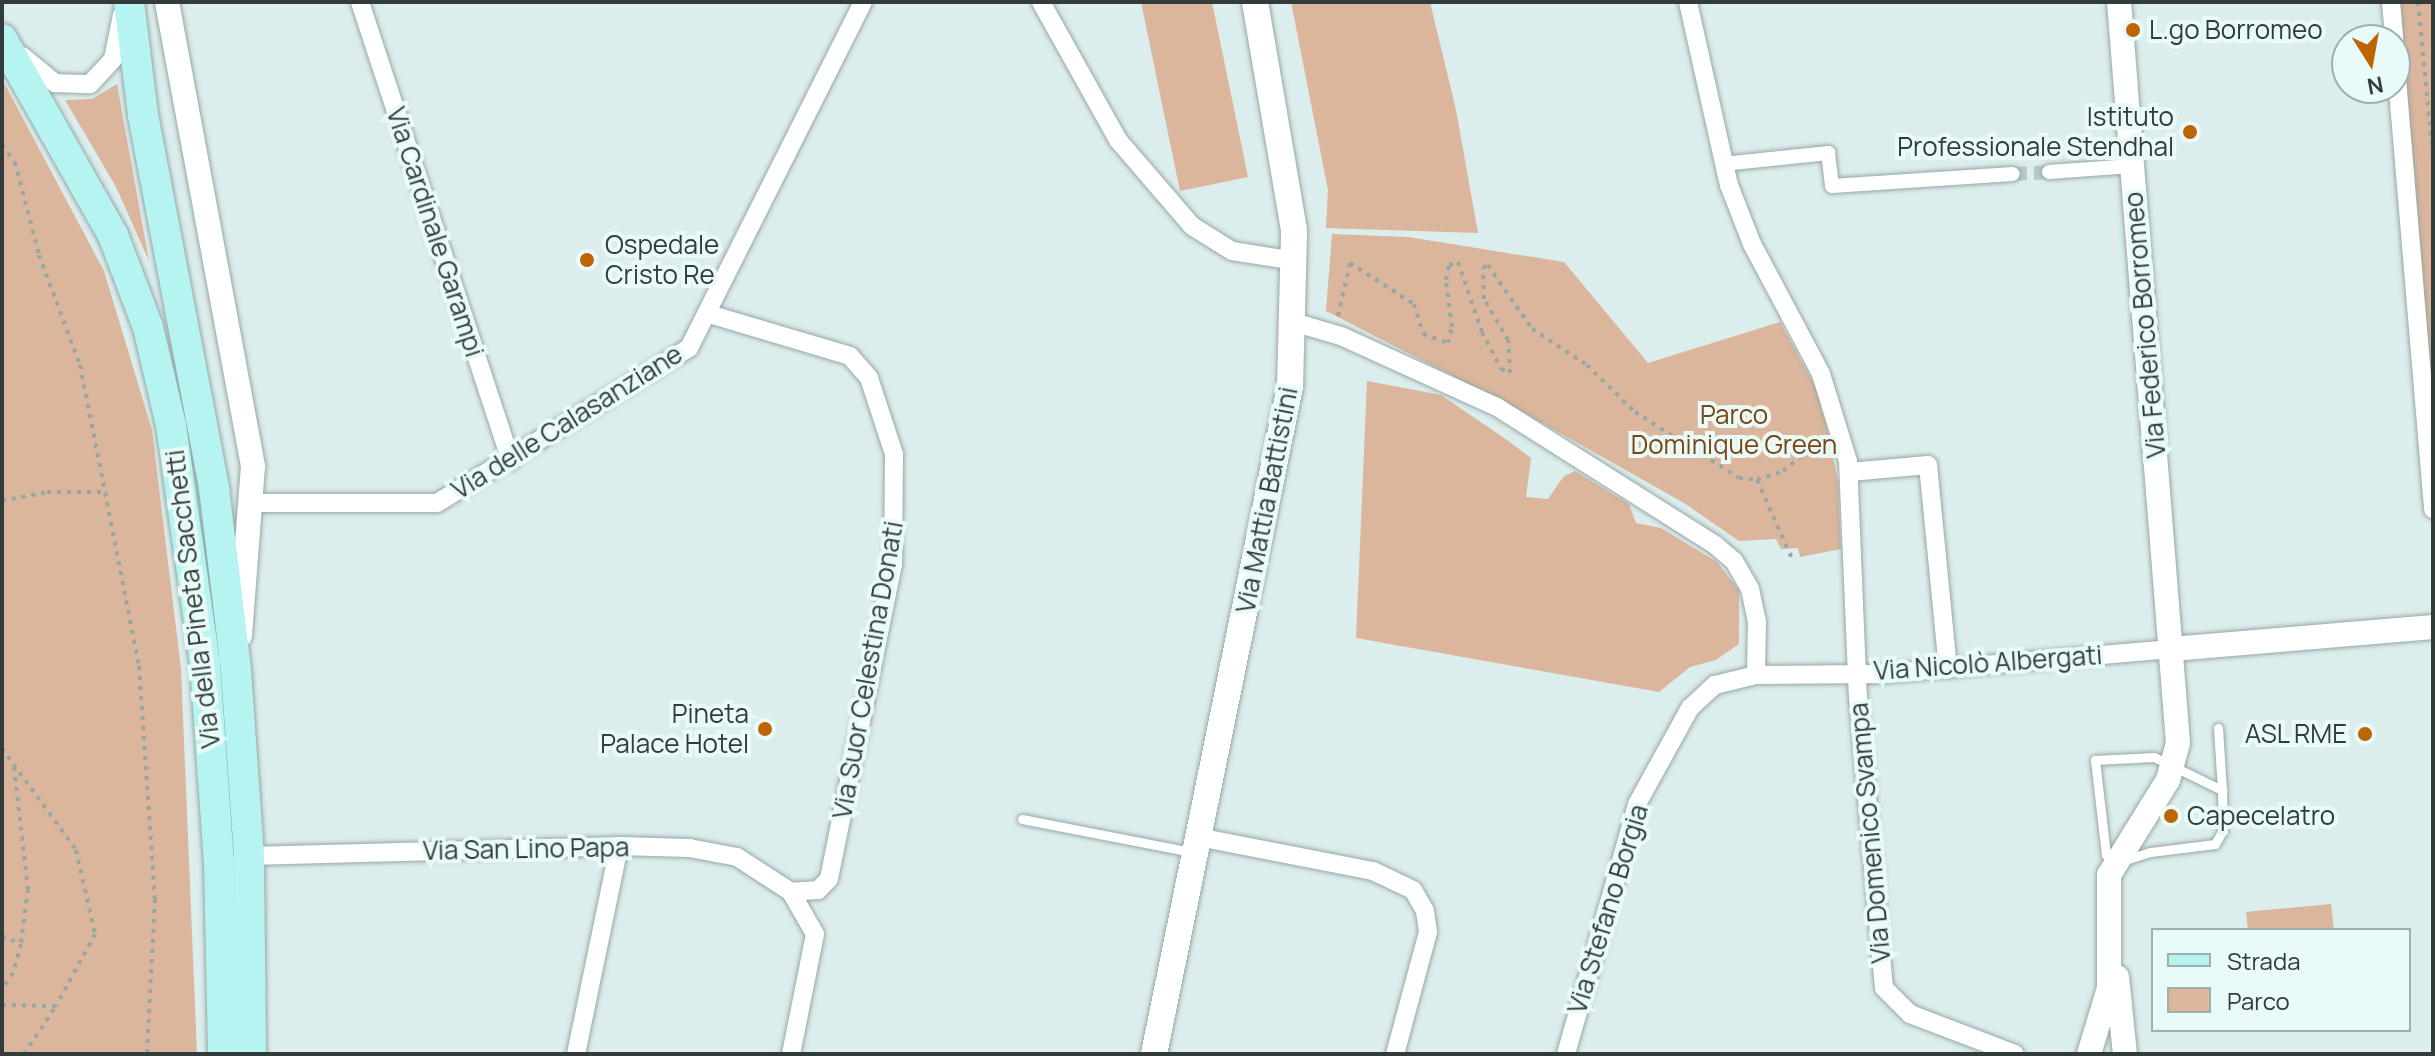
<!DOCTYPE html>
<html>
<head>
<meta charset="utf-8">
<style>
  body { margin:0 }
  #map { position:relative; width:2435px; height:1056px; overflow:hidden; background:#dbedec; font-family:Manrope,sans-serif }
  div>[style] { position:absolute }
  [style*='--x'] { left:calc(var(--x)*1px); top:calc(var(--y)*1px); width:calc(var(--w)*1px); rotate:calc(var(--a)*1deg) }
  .green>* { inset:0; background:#dbb69c }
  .pedestrian-tunnel>* { height:14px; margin-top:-7px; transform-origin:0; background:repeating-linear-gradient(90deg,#bac9c9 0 14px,transparent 0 21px) }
  .path>* { height:4px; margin-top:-2px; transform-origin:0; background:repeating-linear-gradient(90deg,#98a6a5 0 4px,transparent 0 10px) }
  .roads { filter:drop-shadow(0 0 2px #97a8a7) drop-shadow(0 0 2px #97a8a7) }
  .service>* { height:9px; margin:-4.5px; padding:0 4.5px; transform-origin:4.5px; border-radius:4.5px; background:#fff }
  .pedestrian>* { height:14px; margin:-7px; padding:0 7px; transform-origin:7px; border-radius:7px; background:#fff }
  .minor>* { height:18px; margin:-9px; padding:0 9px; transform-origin:9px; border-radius:9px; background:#fff }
  .tertiary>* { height:24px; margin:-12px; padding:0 12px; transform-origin:12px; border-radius:12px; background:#fff }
  .secondary>* { height:26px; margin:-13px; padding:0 13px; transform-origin:13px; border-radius:13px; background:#fff }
  .primary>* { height:30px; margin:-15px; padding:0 15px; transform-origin:15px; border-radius:15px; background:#b5f4f0 }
  .dots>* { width:22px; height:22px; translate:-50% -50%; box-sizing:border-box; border:4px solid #e8fbf9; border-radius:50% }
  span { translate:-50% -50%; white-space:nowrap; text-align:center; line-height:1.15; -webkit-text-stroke:8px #e8fbf9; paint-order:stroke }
  .poi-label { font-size:26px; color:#343b3b }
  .left { translate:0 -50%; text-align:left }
  .right { translate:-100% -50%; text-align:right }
  .street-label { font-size:26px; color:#343b3b }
  .park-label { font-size:26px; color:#7c4413 }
  .frame { position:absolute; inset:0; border:4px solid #343b3b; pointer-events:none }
  .legend { position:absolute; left:2151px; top:928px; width:260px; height:104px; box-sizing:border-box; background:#e8fbf9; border:2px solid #a0aead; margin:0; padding:10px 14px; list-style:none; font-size:24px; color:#343b3b }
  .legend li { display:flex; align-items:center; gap:16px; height:40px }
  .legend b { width:40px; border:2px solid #a0aead }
  .north { position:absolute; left:2331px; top:24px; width:80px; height:80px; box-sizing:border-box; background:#e8fbf9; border:2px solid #a0aead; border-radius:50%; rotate:169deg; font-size:22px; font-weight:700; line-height:32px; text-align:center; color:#343b3b }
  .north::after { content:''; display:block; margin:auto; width:28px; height:36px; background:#bd6405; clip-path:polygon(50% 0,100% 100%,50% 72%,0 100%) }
</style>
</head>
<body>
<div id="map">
  <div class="green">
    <div style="clip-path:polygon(1141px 2px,1212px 2px,1248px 177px,1180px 191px)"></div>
    <div style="clip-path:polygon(1291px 2px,1430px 2px,1456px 110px,1478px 233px,1326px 228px,1328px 190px)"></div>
    <div style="clip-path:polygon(2399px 2px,2433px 2px,2433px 401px)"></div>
    <div style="clip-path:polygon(2px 79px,104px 271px,152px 430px,181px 669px,197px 1054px,2px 1054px)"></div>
    <div style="clip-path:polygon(117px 84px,149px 261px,116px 187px,65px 100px,92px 99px)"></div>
    <div style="clip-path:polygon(1332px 234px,1408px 237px,1564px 262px,1648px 363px,1780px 322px,1816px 388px,1828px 432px,1838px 482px,1841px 549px,1800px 557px,1798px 548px,1781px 549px,1776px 539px,1739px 541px,1684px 503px,1521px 411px,1326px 311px)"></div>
    <div style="clip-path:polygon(1367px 381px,1441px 395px,1507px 440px,1531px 458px,1526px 497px,1548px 499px,1564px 476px,1575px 471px,1629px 504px,1636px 523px,1661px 528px,1717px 562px,1739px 590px,1739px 644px,1716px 660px,1690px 667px,1659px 692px,1356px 638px)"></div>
    <div style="clip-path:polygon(2331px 904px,2334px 930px,2248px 930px,2246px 912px)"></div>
  </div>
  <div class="pedestrian-tunnel">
    <div style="--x:2013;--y:174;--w:36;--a:-3"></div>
  </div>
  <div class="path">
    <div style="--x:2418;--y:2;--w:156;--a:84.5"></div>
    <div style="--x:2;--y:145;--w:21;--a:53"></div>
    <div style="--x:15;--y:162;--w:96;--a:75.5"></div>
    <div style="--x:39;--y:255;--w:117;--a:69.6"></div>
    <div style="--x:80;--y:365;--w:307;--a:78.9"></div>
    <div style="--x:139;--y:666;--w:234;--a:86.1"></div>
    <div style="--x:155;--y:899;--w:155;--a:93"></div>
    <div style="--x:1338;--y:316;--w:54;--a:-77.2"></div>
    <div style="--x:1350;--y:263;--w:76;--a:32.6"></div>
    <div style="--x:1414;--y:304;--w:31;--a:73"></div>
    <div style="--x:1423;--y:334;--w:27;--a:20"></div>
    <div style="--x:1448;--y:343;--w:16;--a:-76"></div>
    <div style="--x:1452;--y:327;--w:47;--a:-97.3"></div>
    <div style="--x:1446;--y:280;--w:15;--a:-79"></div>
    <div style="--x:1449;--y:265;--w:9;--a:-18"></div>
    <div style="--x:1458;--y:262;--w:74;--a:71.1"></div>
    <div style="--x:1482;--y:332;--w:42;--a:62.8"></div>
    <div style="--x:1501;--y:369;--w:10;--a:24"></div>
    <div style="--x:1510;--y:373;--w:33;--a:-93"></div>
    <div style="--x:1508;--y:340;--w:48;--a:-120.3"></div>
    <div style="--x:1484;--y:299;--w:31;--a:-92"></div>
    <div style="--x:1483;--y:268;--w:6;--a:-31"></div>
    <div style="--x:1488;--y:265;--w:78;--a:55.5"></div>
    <div style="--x:1532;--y:329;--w:66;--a:33.2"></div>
    <div style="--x:1587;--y:365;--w:67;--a:44.4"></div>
    <div style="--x:1635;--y:412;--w:123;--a:32.4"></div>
    <div style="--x:1739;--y:478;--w:18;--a:6"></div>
    <div style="--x:1757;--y:480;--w:28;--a:-19"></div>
    <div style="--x:1783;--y:471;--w:26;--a:-39"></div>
    <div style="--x:1803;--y:455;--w:25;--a:-12"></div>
    <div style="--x:1757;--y:480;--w:89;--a:66"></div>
    <div style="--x:2;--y:501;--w:46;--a:-11.3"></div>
    <div style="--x:47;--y:492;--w:57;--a:0"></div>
    <div style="--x:2;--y:748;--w:126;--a:54"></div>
    <div style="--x:76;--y:850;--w:86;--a:77.3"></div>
    <div style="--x:95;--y:934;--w:82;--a:118.4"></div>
    <div style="--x:56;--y:1006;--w:54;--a:-178.9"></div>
    <div style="--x:14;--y:767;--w:123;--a:83.5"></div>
    <div style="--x:28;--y:889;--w:55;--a:97.3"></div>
    <div style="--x:2;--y:936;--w:21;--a:23"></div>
    <div style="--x:21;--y:944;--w:30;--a:105"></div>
    <div style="--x:13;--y:973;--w:19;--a:126"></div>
    <div style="--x:24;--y:1054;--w:58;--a:-56.3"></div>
  </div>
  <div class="roads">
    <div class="service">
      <div style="--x:2218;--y:728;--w:62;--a:86.3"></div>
      <div style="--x:2222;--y:790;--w:40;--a:88.6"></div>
      <div style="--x:2223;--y:830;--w:16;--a:120"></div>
      <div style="--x:2215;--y:844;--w:65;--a:173"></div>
      <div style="--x:2150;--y:852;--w:39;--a:162"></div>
      <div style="--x:2113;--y:864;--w:11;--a:-128"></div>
      <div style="--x:2106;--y:855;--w:96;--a:-96.6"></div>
      <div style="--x:2095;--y:760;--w:59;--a:-2.9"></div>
      <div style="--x:2154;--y:757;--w:76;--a:25.9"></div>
      <div style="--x:1022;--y:819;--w:172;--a:11"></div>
    </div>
    <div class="pedestrian">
      <div style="--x:1723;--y:164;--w:106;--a:-6"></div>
      <div style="--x:1828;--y:153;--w:33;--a:83"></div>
      <div style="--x:1832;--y:186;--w:181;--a:-3.8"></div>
      <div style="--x:2049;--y:172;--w:83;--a:-4.1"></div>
    </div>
    <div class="minor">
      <div style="--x:360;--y:2;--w:483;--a:71.8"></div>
      <div style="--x:1041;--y:2;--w:158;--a:60.8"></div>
      <div style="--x:1118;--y:140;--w:113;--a:49.3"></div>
      <div style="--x:1192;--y:226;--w:47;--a:32"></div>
      <div style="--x:1232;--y:251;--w:65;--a:8.9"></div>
      <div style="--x:1688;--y:2;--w:188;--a:77.4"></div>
      <div style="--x:1729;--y:185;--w:63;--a:68.7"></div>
      <div style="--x:1752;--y:244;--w:147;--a:62"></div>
      <div style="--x:1821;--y:374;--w:91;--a:72.8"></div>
      <div style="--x:1848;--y:461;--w:236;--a:87.6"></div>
      <div style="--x:1858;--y:697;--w:292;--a:84.9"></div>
      <div style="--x:1884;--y:988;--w:37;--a:45"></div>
      <div style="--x:1910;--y:1014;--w:112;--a:20.9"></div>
      <div style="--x:2391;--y:2;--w:38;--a:85"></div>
      <div style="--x:2395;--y:55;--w:456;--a:85.2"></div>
      <div style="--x:22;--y:56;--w:43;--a:39.3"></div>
      <div style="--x:55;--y:83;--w:35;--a:2"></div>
      <div style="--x:90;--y:84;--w:34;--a:-47"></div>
      <div style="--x:113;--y:59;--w:45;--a:-78.4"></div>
      <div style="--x:709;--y:314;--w:147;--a:16.6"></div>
      <div style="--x:850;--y:356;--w:29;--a:49"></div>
      <div style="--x:869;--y:378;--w:80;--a:71.8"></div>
      <div style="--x:894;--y:454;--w:110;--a:90.5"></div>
      <div style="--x:893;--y:564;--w:321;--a:101.5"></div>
      <div style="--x:829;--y:879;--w:16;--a:135"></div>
      <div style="--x:818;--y:890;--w:27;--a:176"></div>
      <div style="--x:1293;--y:322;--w:50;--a:16.3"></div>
      <div style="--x:1341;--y:336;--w:171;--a:24.5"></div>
      <div style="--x:1497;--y:407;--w:258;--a:32.3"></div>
      <div style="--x:1715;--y:545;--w:25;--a:40"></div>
      <div style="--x:1734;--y:561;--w:32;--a:60"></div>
      <div style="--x:1750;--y:589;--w:33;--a:78"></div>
      <div style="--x:1757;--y:621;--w:54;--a:91.1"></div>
      <div style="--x:1850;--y:472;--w:78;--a:-5.1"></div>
      <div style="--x:1928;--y:465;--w:205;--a:84.4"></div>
      <div style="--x:253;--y:503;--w:184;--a:0"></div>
      <div style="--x:437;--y:503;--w:296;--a:-31.6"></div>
      <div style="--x:689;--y:348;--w:387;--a:-63.3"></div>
      <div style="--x:1198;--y:837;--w:178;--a:11"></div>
      <div style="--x:1373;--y:871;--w:44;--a:25.4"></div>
      <div style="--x:1413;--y:890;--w:24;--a:60"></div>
      <div style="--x:1425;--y:911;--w:21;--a:82"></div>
      <div style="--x:1428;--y:932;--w:126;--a:105.1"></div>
      <div style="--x:249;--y:856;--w:370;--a:-1.5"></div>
      <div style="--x:619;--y:846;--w:70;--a:1.6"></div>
      <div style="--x:689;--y:848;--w:49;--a:10.6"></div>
      <div style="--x:737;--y:857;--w:64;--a:32.9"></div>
      <div style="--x:791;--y:892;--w:48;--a:60.3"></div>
      <div style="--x:815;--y:934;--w:122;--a:101.3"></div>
      <div style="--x:576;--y:1054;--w:212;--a:-78.3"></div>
      <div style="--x:1566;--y:1054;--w:260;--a:-74.1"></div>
      <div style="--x:1637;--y:804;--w:110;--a:-61.1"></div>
      <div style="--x:1690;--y:708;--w:34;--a:-43"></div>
      <div style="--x:1715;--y:685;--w:42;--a:-13.7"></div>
      <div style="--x:1756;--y:675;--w:124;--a:-0.5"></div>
      <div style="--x:1880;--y:674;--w:293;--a:-4.9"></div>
    </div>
    <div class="tertiary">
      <div style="--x:167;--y:2;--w:472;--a:79.5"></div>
      <div style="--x:253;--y:466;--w:170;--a:94.4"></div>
      <div style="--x:2172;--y:649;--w:262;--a:-4.8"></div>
      <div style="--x:2117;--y:977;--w:77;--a:84.1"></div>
      <div style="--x:2089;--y:1054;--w:69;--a:-73.1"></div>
      <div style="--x:2109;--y:988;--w:113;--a:-90"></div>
      <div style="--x:2109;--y:875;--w:112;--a:-58.2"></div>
      <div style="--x:2168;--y:780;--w:38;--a:-75"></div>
      <div style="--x:2178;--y:743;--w:743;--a:-94.55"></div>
    </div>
    <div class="secondary">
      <div style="--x:1154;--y:1054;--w:681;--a:-78.48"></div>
      <div style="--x:1290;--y:387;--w:157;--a:-88.5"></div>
      <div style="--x:1294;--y:230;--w:231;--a:-99.7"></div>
    </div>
    <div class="primary">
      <div style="--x:129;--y:2;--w:114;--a:82.9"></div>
      <div style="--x:143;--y:115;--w:380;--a:79.2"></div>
      <div style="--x:214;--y:488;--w:183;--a:83.1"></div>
      <div style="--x:236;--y:670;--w:186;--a:86"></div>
      <div style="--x:249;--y:856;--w:198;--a:89.4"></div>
      <div style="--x:2;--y:39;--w:225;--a:60.5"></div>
      <div style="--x:113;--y:235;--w:98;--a:69.2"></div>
      <div style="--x:148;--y:327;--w:101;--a:76.8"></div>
      <div style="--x:171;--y:425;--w:241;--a:81.9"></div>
      <div style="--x:205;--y:664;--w:198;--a:86"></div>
      <div style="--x:219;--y:862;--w:192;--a:88.8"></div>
    </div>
  </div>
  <div class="dots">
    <div style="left:2133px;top:30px;background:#bd6405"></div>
    <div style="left:2190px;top:132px;background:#bd6405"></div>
    <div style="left:587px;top:260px;background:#bd6405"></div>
    <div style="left:765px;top:729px;background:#bd6405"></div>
    <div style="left:2365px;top:734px;background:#bd6405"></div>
    <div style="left:2171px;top:816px;background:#bd6405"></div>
  </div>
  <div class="poi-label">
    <span class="left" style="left:2149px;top:30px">L.go Borromeo</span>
    <span class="right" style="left:2174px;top:132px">Istituto<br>Professionale Stendhal</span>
    <span class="left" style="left:605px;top:260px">Ospedale<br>Cristo Re</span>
    <span class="right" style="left:749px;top:729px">Pineta<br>Palace Hotel</span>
    <span class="right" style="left:2347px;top:734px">ASL RME</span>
    <span class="left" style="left:2187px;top:816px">Capecelatro</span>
  </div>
  <div class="street-label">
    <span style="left:435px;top:232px;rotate:72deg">Via Cardinale Garampi</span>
    <span style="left:2145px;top:325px;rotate:-95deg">Via Federico Borromeo</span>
    <span style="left:567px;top:422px;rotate:-32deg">Via delle Calasanziane</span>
    <span style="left:1267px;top:500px;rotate:-79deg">Via Mattia Battistini</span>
    <span style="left:193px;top:599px;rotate:-97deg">Via della Pineta Sacchetti</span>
    <span style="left:1988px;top:663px;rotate:-4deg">Via Nicolò Albergati</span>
    <span style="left:868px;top:670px;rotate:-80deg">Via Suor Celestina Donati</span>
    <span style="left:1870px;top:833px;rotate:-95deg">Via Domenico Svampa</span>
    <span style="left:526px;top:849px;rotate:-1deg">Via San Lino Papa</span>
    <span style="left:1608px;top:909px;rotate:-73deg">Via Stefano Borgia</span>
  </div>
  <div class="park-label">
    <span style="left:1734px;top:430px">Parco<br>Dominique Green</span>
  </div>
  <div class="frame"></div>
  <ul class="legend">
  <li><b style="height:10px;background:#b5f4f0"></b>Strada</li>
  <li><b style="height:22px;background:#dbb69c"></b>Parco</li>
  </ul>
  <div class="north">N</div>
</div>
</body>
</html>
